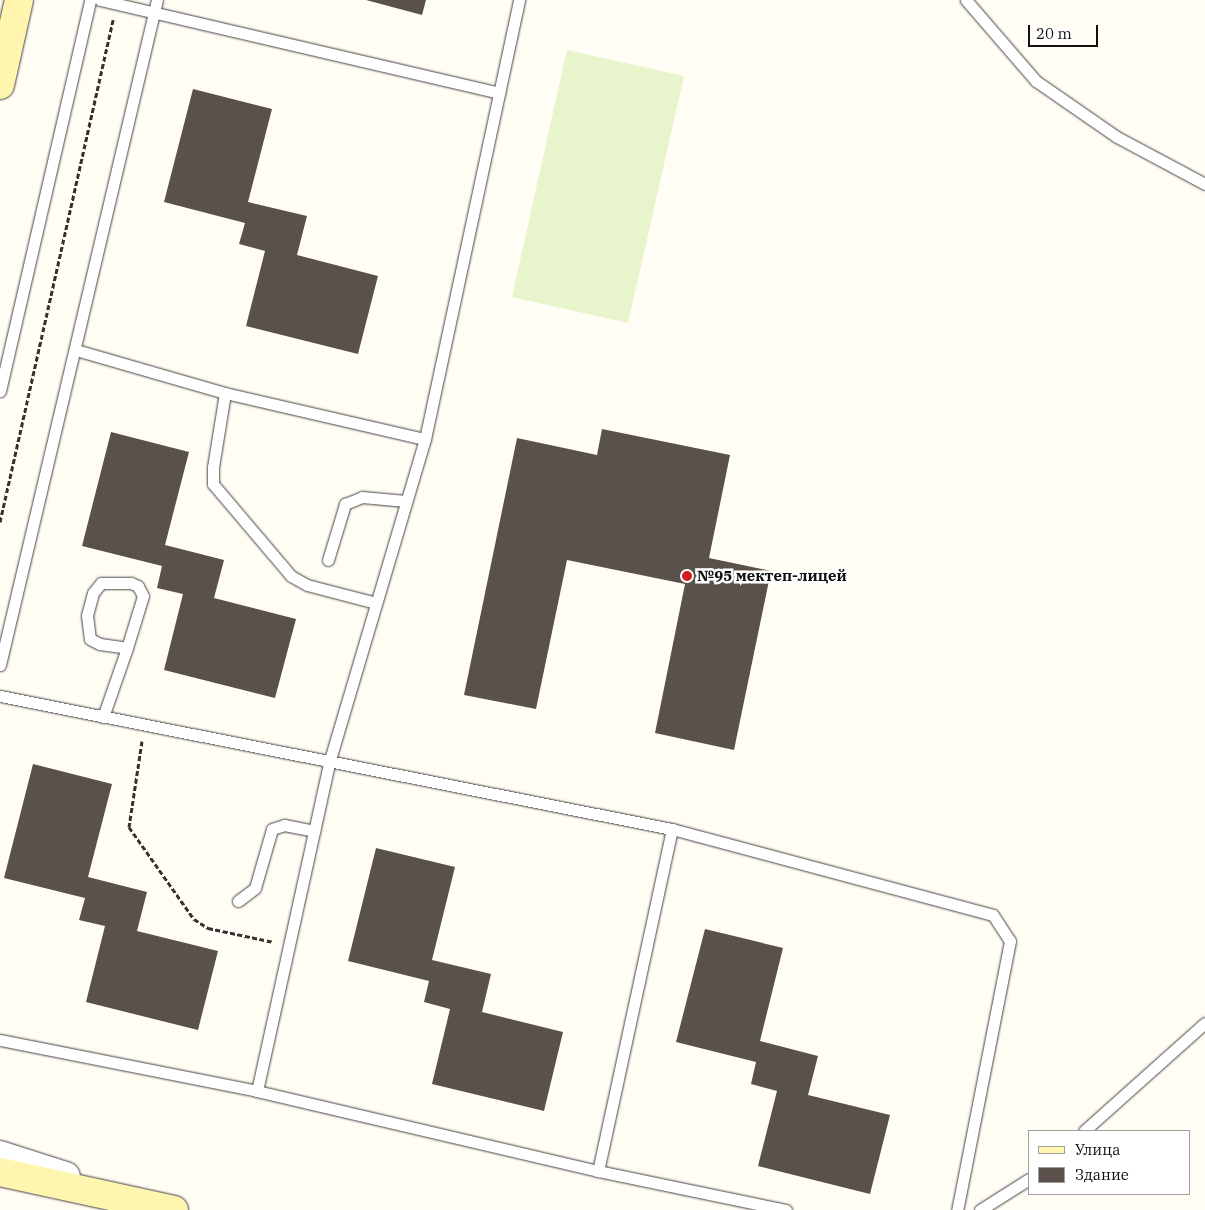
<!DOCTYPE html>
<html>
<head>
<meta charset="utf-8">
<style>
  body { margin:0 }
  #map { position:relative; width:1205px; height:1210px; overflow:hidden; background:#fffdf4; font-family:"IBM Plex Serif",serif }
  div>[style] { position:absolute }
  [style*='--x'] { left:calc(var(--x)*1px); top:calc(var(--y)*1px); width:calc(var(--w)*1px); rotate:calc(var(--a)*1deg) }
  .pitch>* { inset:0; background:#e7f4cc }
  .building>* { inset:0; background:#5a514c }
  .path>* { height:3px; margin-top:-1.5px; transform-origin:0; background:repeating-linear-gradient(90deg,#323232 0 5px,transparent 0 7.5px) }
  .roads { filter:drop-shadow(0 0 1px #434343) drop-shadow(0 0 1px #434343) }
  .service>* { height:11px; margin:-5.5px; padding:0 5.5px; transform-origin:5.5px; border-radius:5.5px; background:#fff }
  .tertiary>* { height:28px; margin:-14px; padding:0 14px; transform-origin:14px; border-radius:14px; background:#fff }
  .secondary>* { height:28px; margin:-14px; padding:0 14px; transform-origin:14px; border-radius:14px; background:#fff5af }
  .dots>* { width:14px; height:14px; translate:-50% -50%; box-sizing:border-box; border:2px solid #fff; border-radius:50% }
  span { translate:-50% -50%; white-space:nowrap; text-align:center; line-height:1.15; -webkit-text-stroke:5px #fff; paint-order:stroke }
  .poi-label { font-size:15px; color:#101010; font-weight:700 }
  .left { translate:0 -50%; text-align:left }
  .legend { position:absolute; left:1028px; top:1130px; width:162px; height:65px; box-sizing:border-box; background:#fff; border:1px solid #9f9f9f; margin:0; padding:6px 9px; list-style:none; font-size:15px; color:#101010 }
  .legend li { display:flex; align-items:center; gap:10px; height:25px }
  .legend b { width:25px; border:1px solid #9f9f9f }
  .scale { position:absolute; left:1028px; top:25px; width:70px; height:22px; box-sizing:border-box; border:2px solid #101010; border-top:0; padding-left:6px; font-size:15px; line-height:18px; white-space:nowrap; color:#101010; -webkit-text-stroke:4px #fff; paint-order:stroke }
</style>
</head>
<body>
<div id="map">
  <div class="pitch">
    <div style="clip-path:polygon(567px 50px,684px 76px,628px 323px,512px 297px)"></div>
  </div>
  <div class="building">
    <div style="clip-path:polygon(366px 0,426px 0,422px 15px)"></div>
    <div style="clip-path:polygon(193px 89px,272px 109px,248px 202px,307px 216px,297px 255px,378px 276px,358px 354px,246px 326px,265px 251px,239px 244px,245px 223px,164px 202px)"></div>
    <div style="clip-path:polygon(602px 429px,730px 455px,709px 558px,771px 571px,734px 750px,655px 733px,685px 584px,567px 560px,536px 709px,464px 695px,517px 438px,597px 455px)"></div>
    <div style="clip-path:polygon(111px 432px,189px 452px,165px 545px,224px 560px,214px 598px,296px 619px,275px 698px,164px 670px,183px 594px,157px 588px,162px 566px,82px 546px)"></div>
    <div style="clip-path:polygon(33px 764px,112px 784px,88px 877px,147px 892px,137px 931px,218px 951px,198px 1030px,86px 1002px,105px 926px,79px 920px,85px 898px,4px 878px)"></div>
    <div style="clip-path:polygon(376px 848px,455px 867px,432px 960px,491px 974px,482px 1012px,563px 1032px,544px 1111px,432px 1084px,450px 1009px,424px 1002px,429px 981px,348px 961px)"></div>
    <div style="clip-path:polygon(705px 929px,783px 948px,760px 1041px,818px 1056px,808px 1095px,890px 1115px,870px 1194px,758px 1166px,777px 1091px,751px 1084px,756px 1062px,676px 1042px)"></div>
  </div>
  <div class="path">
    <div style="--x:0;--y:522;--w:515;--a:-77.31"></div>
    <div style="--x:142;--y:741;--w:87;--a:98.6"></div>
    <div style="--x:129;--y:827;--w:113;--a:54.8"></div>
    <div style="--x:194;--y:919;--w:17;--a:33"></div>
    <div style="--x:208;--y:928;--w:67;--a:12"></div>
  </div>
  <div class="roads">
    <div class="service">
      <div style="--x:100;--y:0;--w:410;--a:13.1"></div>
      <div style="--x:966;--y:0;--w:107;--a:49.2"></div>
      <div style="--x:1036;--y:81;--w:98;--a:34.7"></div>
      <div style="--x:1117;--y:137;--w:100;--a:28.1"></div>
      <div style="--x:76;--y:350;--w:155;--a:16.1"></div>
      <div style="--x:225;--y:393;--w:205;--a:13"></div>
      <div style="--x:0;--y:391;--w:401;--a:-77"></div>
      <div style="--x:225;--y:393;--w:75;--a:99.2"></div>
      <div style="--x:213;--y:467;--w:17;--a:90"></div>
      <div style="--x:213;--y:484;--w:121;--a:49.7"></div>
      <div style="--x:291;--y:576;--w:18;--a:29"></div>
      <div style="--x:307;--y:585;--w:71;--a:14.6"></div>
      <div style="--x:328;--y:560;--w:59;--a:-73.1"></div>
      <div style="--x:345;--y:504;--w:18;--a:-22"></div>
      <div style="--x:362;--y:497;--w:44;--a:5.2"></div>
      <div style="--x:0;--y:665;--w:683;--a:-76.72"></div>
      <div style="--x:0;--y:696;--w:685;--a:11.2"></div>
      <div style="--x:672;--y:829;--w:350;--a:102.2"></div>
      <div style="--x:598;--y:1171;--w:350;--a:-166.8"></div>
      <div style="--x:103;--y:717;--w:73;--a:-70.8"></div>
      <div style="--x:127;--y:648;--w:54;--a:-72.9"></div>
      <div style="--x:143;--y:596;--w:11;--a:-117"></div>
      <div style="--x:138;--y:586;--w:8;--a:-157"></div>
      <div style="--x:131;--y:583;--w:30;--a:180"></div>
      <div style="--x:101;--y:583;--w:13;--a:129"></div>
      <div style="--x:93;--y:593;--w:23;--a:105"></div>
      <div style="--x:87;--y:615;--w:24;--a:83"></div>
      <div style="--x:90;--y:639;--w:11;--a:27"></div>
      <div style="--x:100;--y:644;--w:27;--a:8"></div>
      <div style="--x:672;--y:829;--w:332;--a:15"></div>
      <div style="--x:993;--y:915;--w:31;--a:57"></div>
      <div style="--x:1010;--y:941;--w:274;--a:101.1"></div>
      <div style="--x:238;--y:901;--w:21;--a:-37"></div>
      <div style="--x:255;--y:888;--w:61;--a:-73.9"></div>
      <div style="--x:272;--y:829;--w:13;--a:-18"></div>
      <div style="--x:284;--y:825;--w:31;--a:11"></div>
      <div style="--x:0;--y:1040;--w:262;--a:11.2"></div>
      <div style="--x:257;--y:1091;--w:336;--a:-77.6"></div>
      <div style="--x:329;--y:763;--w:338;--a:-73.5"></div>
      <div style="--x:425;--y:439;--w:449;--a:-77.9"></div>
      <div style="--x:1084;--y:1131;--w:162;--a:-41.8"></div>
      <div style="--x:598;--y:1171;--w:192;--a:11.7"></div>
      <div style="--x:980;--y:1210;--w:58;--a:-32.3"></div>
    </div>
    <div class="tertiary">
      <div style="--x:0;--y:1155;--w:69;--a:17.7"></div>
    </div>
    <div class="secondary">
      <div style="--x:0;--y:85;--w:87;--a:-77.4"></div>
      <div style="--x:0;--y:1172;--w:178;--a:12.3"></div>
    </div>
  </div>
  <div class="dots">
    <div style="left:687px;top:576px;background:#ce1b25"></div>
  </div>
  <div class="poi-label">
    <span class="left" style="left:697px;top:576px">№95 мектеп-лицей</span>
  </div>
  <ul class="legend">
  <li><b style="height:6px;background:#fff5af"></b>Улица</li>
  <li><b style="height:14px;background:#5a514c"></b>Здание</li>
  </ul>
  <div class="scale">20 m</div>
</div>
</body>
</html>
